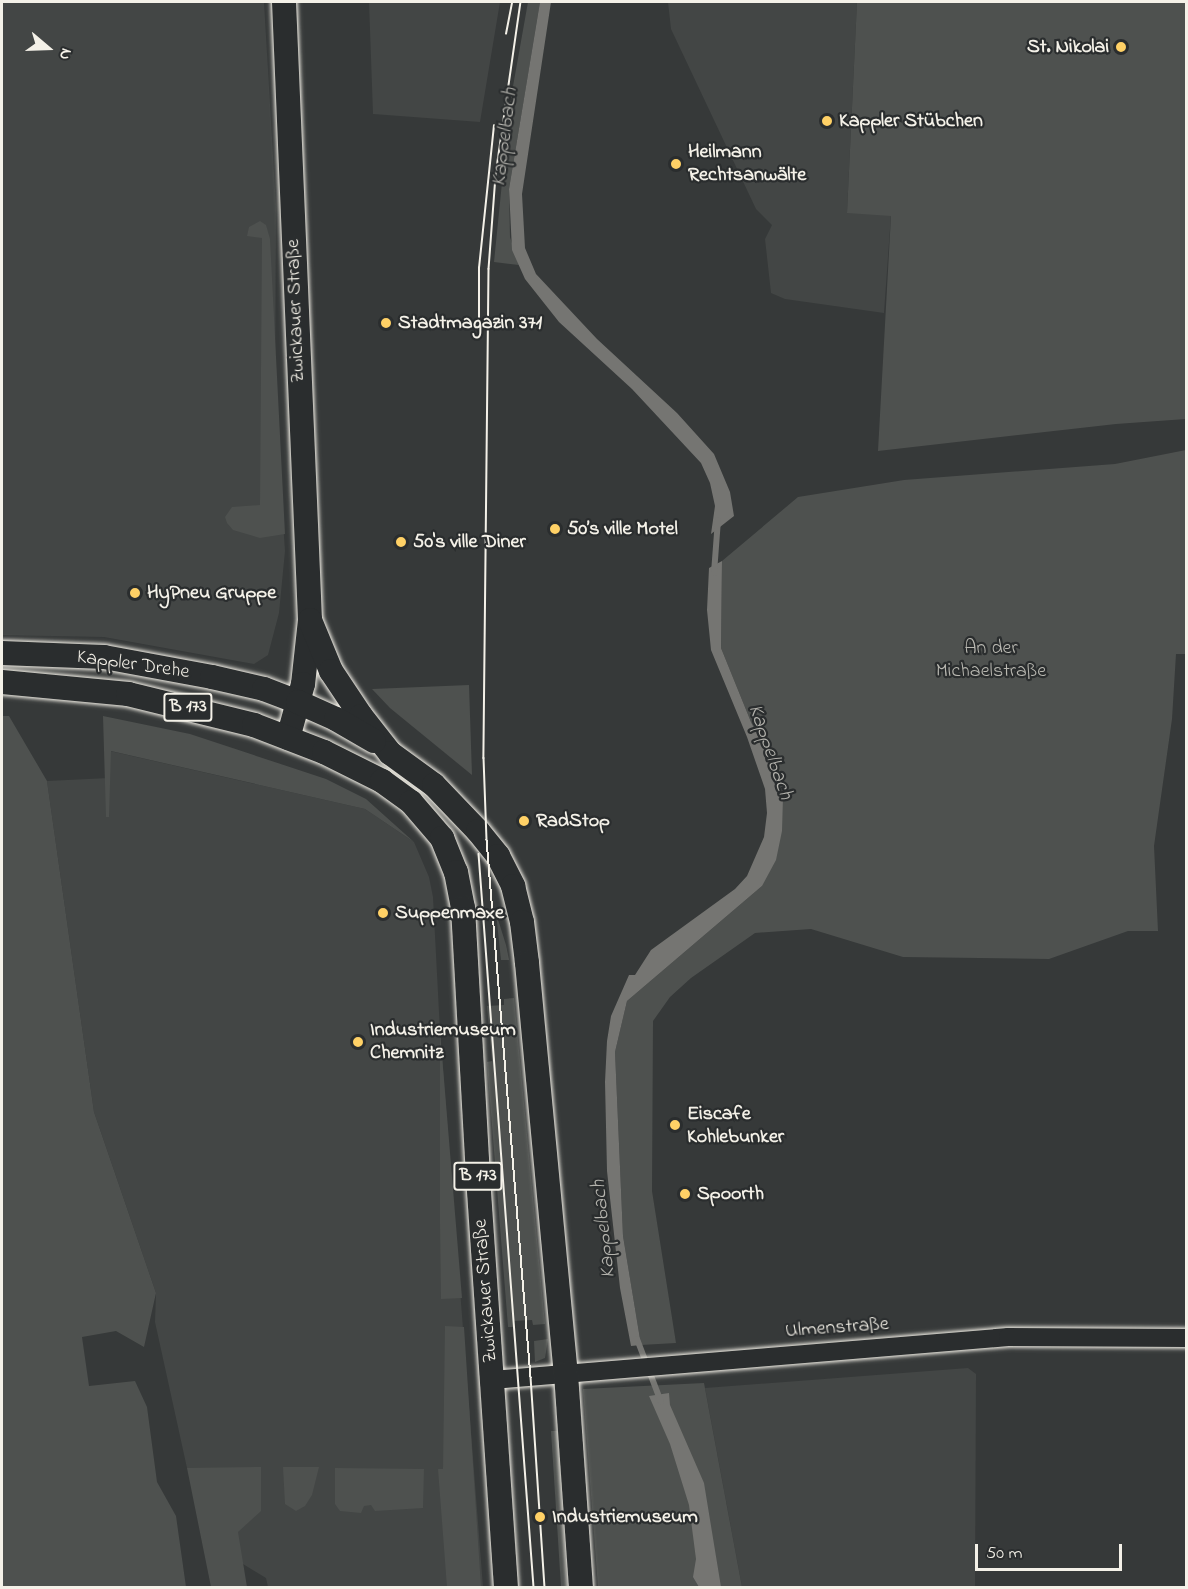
<!DOCTYPE html>
<html>
<head>
<meta charset="utf-8">
<style>
  body { margin:0 }
  #map { position:relative; width:1188px; height:1589px; overflow:hidden; background:#363939; font-family:"Indie Flower",sans-serif }
  div>[style] { position:absolute }
  [style*='--x'] { left:calc(var(--x)*1px); top:calc(var(--y)*1px); width:calc(var(--w)*1px); rotate:calc(var(--a)*1deg) }
  .built>* { inset:0; background:#434645 }
  .green>* { inset:0; background:#4e514f }
  .water>* { inset:0; background:#757572 }
  .stream>* { height:6px; margin:-3px; padding:0 3px; transform-origin:3px; border-radius:3px; background:#757572 }
  .roads { filter:drop-shadow(0 0 2px #f4f1e8) drop-shadow(0 0 2px #f4f1e8) }
  .minor>* { height:18px; margin:-9px; padding:0 9px; transform-origin:9px; border-radius:9px; background:#2a2d2e }
  .major>* { height:24px; margin:-12px; padding:0 12px; transform-origin:12px; border-radius:12px; background:#2a2d2e }
  .tram>* { height:1.5px; margin:-0.75px; padding:0 0.75px; transform-origin:0.75px; border-radius:0.75px; background:#f4f1e8 }
  .dots>* { width:16px; height:16px; translate:-50% -50%; box-sizing:border-box; border:3px solid #2a2d2e; border-radius:50% }
  span { translate:-50% -50%; white-space:nowrap; text-align:center; line-height:1.15; -webkit-text-stroke:4.5px #2a2d2e; paint-order:stroke }
  .shield-label span { padding:2px 4px; background:#2a2d2e; border:2px solid; border-radius:4px; -webkit-text-stroke-width:0 }
  .shield-label { font-size:18px; color:#f4f1e8; font-weight:700 }
  .poi-label { font-size:20px; color:#f4f1e8; font-weight:700 }
  .right { translate:-100% -50%; text-align:right }
  .left { translate:0 -50%; text-align:left }
  .street-label { font-size:20px; color:#f4f1e8 }
  .park-label { font-size:20px; color:#bab9b2 }
  .water-label { font-size:21px; color:#b4b3ad; font-style:italic }
  .frame { position:absolute; inset:0; border:3px solid #f4f1e8; pointer-events:none }
  .north { position:absolute; left:18px; top:18px; width:60px; height:60px; -webkit-text-stroke:4px #2a2d2e; paint-order:stroke; rotate:109deg; font-size:16px; font-weight:700; line-height:24px; text-align:center; color:#f4f1e8 }
  .north::after { content:''; display:block; margin:auto; width:21px; height:27px; background:#f4f1e8; clip-path:polygon(50% 0,100% 100%,50% 72%,0 100%) }
  .scale { position:absolute; left:975px; top:1544px; width:147px; height:27px; box-sizing:border-box; border:3px solid #f4f1e8; border-top:0; padding-left:8px; font-size:18px; line-height:21px; white-space:nowrap; color:#f4f1e8; -webkit-text-stroke:4px #2a2d2e; paint-order:stroke }
</style>
</head>
<body>
<div id="map">
  <div class="built">
    <div style="clip-path:polygon(2px 2px,264px 2px,276px 207px,275px 404px,285px 551px,279px 613px,268px 655px,254px 664px,104px 637px,2px 635px)"></div>
    <div style="clip-path:polygon(369px 2px,500px 2px,480px 122px,373px 114px)"></div>
    <div style="clip-path:polygon(668px 2px,857px 2px,847px 212px,891px 215px,884px 313px,785px 299px,771px 293px,765px 239px,772px 225px,756px 209px,671px 29px)"></div>
    <div style="clip-path:polygon(110px 751px,365px 809px,414px 842px,429px 877px,433px 897px,440px 1031px,483px 1587px,268px 1587px,266px 1578px,243px 1564px,209px 1468px,187px 1468px,155px 1322px,156px 1293px,94px 1112px,47px 781px,109px 778px)"></div>
    <div style="clip-path:polygon(968px 1368px,976px 1374px,975px 1587px,742px 1587px,705px 1388px)"></div>
  </div>
  <div class="green">
    <div style="clip-path:polygon(528px 2px,540px 2px,509px 189px,510px 237px,519px 265px,494px 262px,510px 103px)"></div>
    <div style="clip-path:polygon(857px 2px,1186px 2px,1186px 419px,1116px 424px,878px 451px,891px 216px,847px 213px)"></div>
    <div style="clip-path:polygon(260px 221px,266px 225px,270px 239px,285px 534px,260px 538px,233px 530px,227px 523px,225px 517px,232px 507px,260px 505px,262px 238px,247px 236px,249px 227px)"></div>
    <div style="clip-path:polygon(1186px 450px,1186px 654px,1176px 654px,1172px 719px,1154px 846px,1158px 931px,1128px 931px,1049px 959px,903px 957px,811px 929px,755px 933px,691px 978px,670px 997px,653px 1021px,652px 1191px,676px 1343px,641px 1345px,623px 1236px,615px 1052px,627px 1001px,762px 886px,774px 768px,751px 722px,721px 648px,722px 561px,798px 497px,904px 480px,1115px 464px)"></div>
    <div style="clip-path:polygon(469px 685px,472px 775px,390px 708px,372px 689px)"></div>
    <div style="clip-path:polygon(2px 716px,9px 716px,47px 781px,94px 1112px,156px 1293px,144px 1347px,116px 1331px,82px 1337px,89px 1386px,135px 1381px,147px 1407px,157px 1482px,176px 1516px,186px 1587px,2px 1587px)"></div>
    <div style="clip-path:polygon(103px 716px,190px 734px,326px 779px,366px 799px,414px 842px,365px 809px,111px 751px,109px 817px,106px 817px)"></div>
    <div style="clip-path:polygon(496px 913px,506px 945px,509px 960px,501px 960px)"></div>
    <div style="clip-path:polygon(514px 998px,545px 1324px,533px 1325px,532px 1320px,513px 1321px,513px 1327px,508px 1327px,487px 1062px,492px 1061px,487px 1006px,504px 1005px,504px 999px)"></div>
    <div style="clip-path:polygon(440px 1031px,462px 1298px,441px 1299px,440px 1222px)"></div>
    <div style="clip-path:polygon(445px 1326px,464px 1327px,481px 1587px,447px 1587px,438px 1469px,443px 1469px)"></div>
    <div style="clip-path:polygon(548px 1339px,545px 1358px,535px 1362px,534px 1341px)"></div>
    <div style="clip-path:polygon(704px 1383px,742px 1587px,598px 1587px,583px 1389px)"></div>
    <div style="clip-path:polygon(551px 1431px,557px 1431px,567px 1587px,561px 1587px)"></div>
    <div style="clip-path:polygon(261px 1467px,261px 1511px,238px 1532px,247px 1587px,211px 1587px,187px 1468px)"></div>
    <div style="clip-path:polygon(283px 1467px,319px 1467px,312px 1495px,305px 1506px,296px 1511px,285px 1504px)"></div>
    <div style="clip-path:polygon(335px 1468px,424px 1469px,423px 1508px,375px 1511px,371px 1505px,364px 1506px,361px 1513px,340px 1511px,335px 1504px)"></div>
  </div>
  <div class="water">
    <div style="clip-path:polygon(540px 2px,551px 2px,522px 194px,525px 248px,536px 274px,597px 339px,677px 413px,714px 454px,730px 492px,734px 516px,711px 534px,715px 506px,710px 483px,701px 463px,632px 389px,559px 322px,525px 279px,512px 250px,509px 189px)"></div>
    <div style="clip-path:polygon(722px 561px,721px 648px,751px 722px,774px 768px,783px 797px,782px 831px,776px 860px,762px 886px,627px 1001px,615px 1052px,623px 1236px,641px 1345px,631px 1346px,620px 1288px,607px 1171px,605px 1082px,607px 1041px,611px 1016px,629px 975px,635px 975px,651px 950px,735px 889px,747px 876px,764px 837px,767px 813px,765px 789px,747px 737px,711px 650px,707px 610px,709px 568px)"></div>
    <div style="clip-path:polygon(669px 1393px,670px 1405px,704px 1483px,721px 1587px,699px 1587px,693px 1577px,696px 1559px,689px 1505px,670px 1444px,649px 1396px)"></div>
  </div>
  <div class="stream">
    <div style="--x:714;--y:573;--w:53;--a:-85.7"></div>
    <div style="--x:637;--y:1339;--w:67;--a:69.1"></div>
  </div>
  <div class="roads">
    <div class="minor">
      <div style="--x:492;--y:1380;--w:518;--a:-4.76"></div>
      <div style="--x:1008;--y:1337;--w:178;--a:0.3"></div>
    </div>
    <div class="major">
      <div style="--x:284;--y:2;--w:619;--a:87.59"></div>
      <div style="--x:310;--y:620;--w:64;--a:96.2"></div>
      <div style="--x:303;--y:684;--w:56;--a:105.5"></div>
      <div style="--x:310;--y:620;--w:55;--a:67.6"></div>
      <div style="--x:331;--y:671;--w:54;--a:56.3"></div>
      <div style="--x:361;--y:716;--w:47;--a:51.9"></div>
      <div style="--x:390;--y:753;--w:54;--a:36"></div>
      <div style="--x:434;--y:785;--w:64;--a:46.3"></div>
      <div style="--x:478;--y:831;--w:32;--a:51"></div>
      <div style="--x:498;--y:856;--w:34;--a:63"></div>
      <div style="--x:513;--y:886;--w:37;--a:76"></div>
      <div style="--x:522;--y:922;--w:41;--a:83"></div>
      <div style="--x:527;--y:963;--w:413;--a:84.6"></div>
      <div style="--x:566;--y:1374;--w:215;--a:86"></div>
      <div style="--x:2;--y:653;--w:102;--a:2.2"></div>
      <div style="--x:104;--y:657;--w:110;--a:10.5"></div>
      <div style="--x:212;--y:677;--w:53;--a:13"></div>
      <div style="--x:264;--y:689;--w:36;--a:21"></div>
      <div style="--x:298;--y:702;--w:42;--a:24.1"></div>
      <div style="--x:336;--y:719;--w:44;--a:30.1"></div>
      <div style="--x:2;--y:682;--w:127;--a:5.4"></div>
      <div style="--x:128;--y:694;--w:130;--a:13.8"></div>
      <div style="--x:254;--y:725;--w:75;--a:21.1"></div>
      <div style="--x:324;--y:752;--w:65;--a:26.6"></div>
      <div style="--x:382;--y:781;--w:36;--a:36"></div>
      <div style="--x:411;--y:802;--w:48;--a:49.3"></div>
      <div style="--x:442;--y:838;--w:37;--a:68"></div>
      <div style="--x:456;--y:872;--w:37;--a:79"></div>
      <div style="--x:463;--y:908;--w:269;--a:86.8"></div>
      <div style="--x:478;--y:1177;--w:412;--a:86.1"></div>
    </div>
  </div>
  <div class="tram">
    <div style="--x:521;--y:2;--w:176;--a:98.2"></div>
    <div style="--x:496;--y:176;--w:93;--a:94.3"></div>
    <div style="--x:489;--y:269;--w:489;--a:90.6"></div>
    <div style="--x:484;--y:758;--w:82;--a:87.9"></div>
    <div style="--x:487;--y:840;--w:539;--a:85.32"></div>
    <div style="--x:531;--y:1377;--w:211;--a:86.2"></div>
    <div style="--x:506;--y:34;--w:33;--a:-79"></div>
    <div style="--x:479;--y:332;--w:64;--a:-90"></div>
    <div style="--x:479;--y:268;--w:143;--a:-84"></div>
    <div style="--x:479;--y:854;--w:736;--a:85.71"></div>
  </div>
  <div class="dots">
    <div style="left:1121px;top:47px;background:#ffd166"></div>
    <div style="left:827px;top:121px;background:#ffd166"></div>
    <div style="left:676px;top:164px;background:#ffd166"></div>
    <div style="left:386px;top:323px;background:#ffd166"></div>
    <div style="left:555px;top:529px;background:#ffd166"></div>
    <div style="left:401px;top:542px;background:#ffd166"></div>
    <div style="left:135px;top:593px;background:#ffd166"></div>
    <div style="left:524px;top:821px;background:#ffd166"></div>
    <div style="left:383px;top:913px;background:#ffd166"></div>
    <div style="left:358px;top:1042px;background:#ffd166"></div>
    <div style="left:675px;top:1125px;background:#ffd166"></div>
    <div style="left:685px;top:1194px;background:#ffd166"></div>
    <div style="left:540px;top:1517px;background:#ffd166"></div>
  </div>
  <div class="shield-label">
    <span style="left:188px;top:707px">B 173</span>
    <span style="left:478px;top:1176px">B 173</span>
  </div>
  <div class="poi-label">
    <span class="right" style="left:1109px;top:47px">St. Nikolai</span>
    <span class="left" style="left:839px;top:121px">Kappler Stübchen</span>
    <span class="left" style="left:688px;top:164px">Heilmann<br>Rechtsanwälte</span>
    <span class="left" style="left:398px;top:323px">Stadtmagazin 371</span>
    <span class="left" style="left:567px;top:529px">50’s ville Motel</span>
    <span class="left" style="left:413px;top:542px">50's ville Diner</span>
    <span class="left" style="left:147px;top:593px">HyPneu Gruppe</span>
    <span class="left" style="left:536px;top:821px">RadStop</span>
    <span class="left" style="left:395px;top:913px">Suppenmaxe</span>
    <span class="left" style="left:370px;top:1042px">Industriemuseum<br>Chemnitz</span>
    <span class="left" style="left:687px;top:1126px">Eiscafe<br>Kohlebunker</span>
    <span class="left" style="left:697px;top:1194px">Spoorth</span>
    <span class="left" style="left:552px;top:1517px">Industriemuseum</span>
  </div>
  <div class="street-label">
    <span style="left:296px;top:311px;rotate:-92deg">Zwickauer Straße</span>
    <span style="left:133px;top:665px;rotate:8deg">Kappler Drehe</span>
    <span style="left:486px;top:1291px;rotate:-94deg">Zwickauer Straße</span>
    <span style="left:837px;top:1328px;rotate:-4deg">Ulmenstraße</span>
  </div>
  <div class="park-label">
    <span style="left:991px;top:660px">An der<br>Michaelstraße</span>
  </div>
  <div class="water-label">
    <span style="left:505px;top:137px;rotate:-83deg">Kappelbach</span>
    <span style="left:770px;top:752px;rotate:71deg">Kappelbach</span>
    <span style="left:604px;top:1229px;rotate:-96deg">Kappelbach</span>
  </div>
  <div class="frame"></div>
  <div class="north">N</div>
  <div class="scale">50 m</div>
</div>
</body>
</html>
